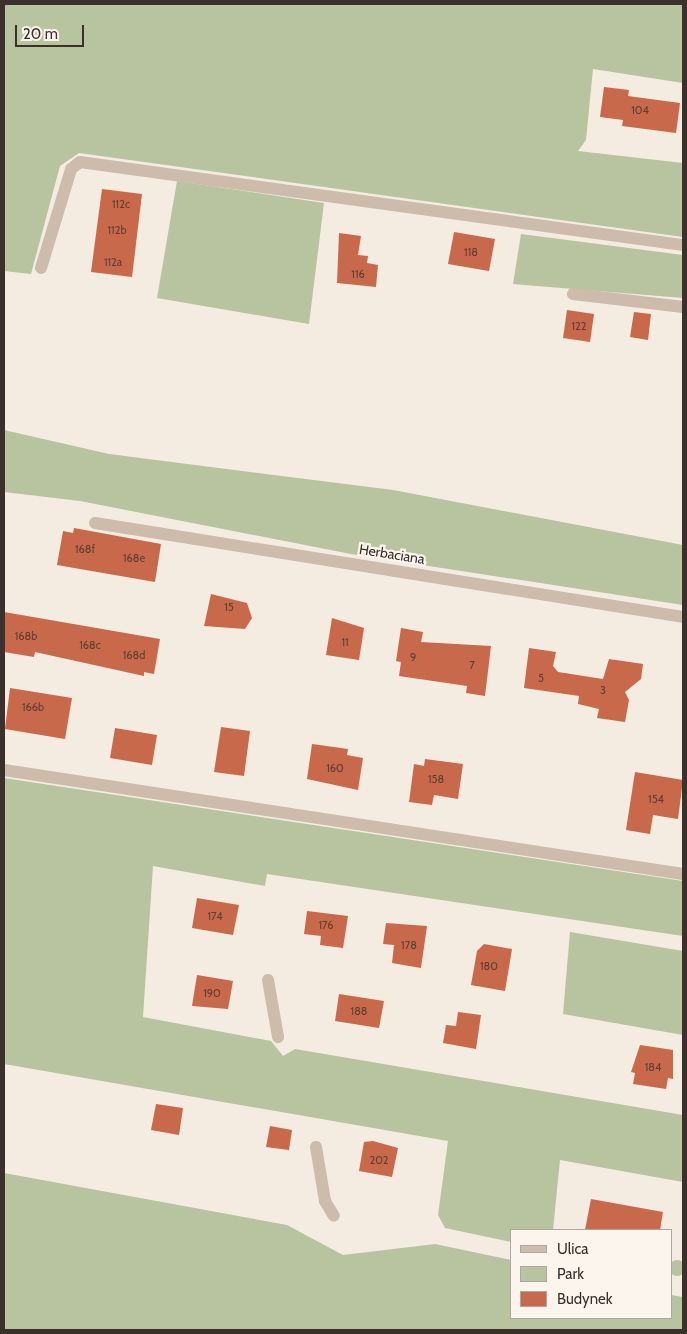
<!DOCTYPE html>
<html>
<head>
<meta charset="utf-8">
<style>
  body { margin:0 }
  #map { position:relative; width:687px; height:1334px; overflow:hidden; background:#f4ebe1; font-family:Cabin,sans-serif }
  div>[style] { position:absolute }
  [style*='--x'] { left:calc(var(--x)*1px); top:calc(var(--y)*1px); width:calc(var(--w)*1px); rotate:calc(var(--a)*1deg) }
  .green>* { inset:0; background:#b8c4a0 }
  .round { border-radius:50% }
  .building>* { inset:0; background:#c8694b }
  .minor>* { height:12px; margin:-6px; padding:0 6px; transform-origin:6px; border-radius:6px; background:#cdbbac }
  span { translate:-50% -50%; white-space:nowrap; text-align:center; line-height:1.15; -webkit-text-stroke:4.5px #fbf5ee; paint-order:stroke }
  .number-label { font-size:11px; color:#5e3e33 }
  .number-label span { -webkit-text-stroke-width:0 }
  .street-label { font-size:14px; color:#3b302b }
  .frame { position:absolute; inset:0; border:5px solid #3b302b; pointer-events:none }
  .legend { position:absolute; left:510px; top:1229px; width:162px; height:90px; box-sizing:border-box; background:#fbf5ee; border:1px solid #aea6a0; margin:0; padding:6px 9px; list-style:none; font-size:15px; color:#3b302b }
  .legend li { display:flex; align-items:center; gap:10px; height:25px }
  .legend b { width:25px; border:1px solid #aea6a0 }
  .scale { position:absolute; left:15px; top:25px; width:69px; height:22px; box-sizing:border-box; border:2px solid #3b302b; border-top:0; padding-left:6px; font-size:15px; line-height:18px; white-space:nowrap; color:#3b302b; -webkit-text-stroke:4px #fbf5ee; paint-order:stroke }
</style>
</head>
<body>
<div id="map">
  <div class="green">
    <div style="clip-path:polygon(4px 4px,683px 4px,683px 83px,593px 69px,586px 140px,578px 151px,683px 163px,683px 237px,79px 153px,60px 166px,31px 274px,4px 271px)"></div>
    <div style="clip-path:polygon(177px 181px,324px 203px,309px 324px,157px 298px)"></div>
    <div style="clip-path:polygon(521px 234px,683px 255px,683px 298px,513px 284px)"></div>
    <div style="clip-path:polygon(4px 430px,109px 454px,393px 490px,683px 545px,683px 605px,351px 554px,80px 501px,4px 492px)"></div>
    <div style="clip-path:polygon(4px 778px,683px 881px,683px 936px,267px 874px,265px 886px,153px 866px,143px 1017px,271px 1041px,283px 1056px,295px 1049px,683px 1115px,683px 1182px,560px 1160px,553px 1230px,511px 1230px,511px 1242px,445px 1228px,438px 1215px,448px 1141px,4px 1064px)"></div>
    <div style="clip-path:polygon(570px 932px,683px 951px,683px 1035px,563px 1014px)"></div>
    <div style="clip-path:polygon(4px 1173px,287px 1225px,343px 1255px,435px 1244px,511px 1260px,511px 1318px,671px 1318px,671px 1295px,683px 1297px,683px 1330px,4px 1330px)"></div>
    <div class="round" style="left:669px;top:1260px;width:16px;height:16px"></div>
  </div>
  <div class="building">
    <div style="clip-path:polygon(604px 87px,629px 90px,628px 96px,680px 103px,676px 133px,622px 126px,623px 120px,600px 117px)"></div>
    <div style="clip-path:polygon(102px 189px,142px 194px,132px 277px,91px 272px)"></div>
    <div style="clip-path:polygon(454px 232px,495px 239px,489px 271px,448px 264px)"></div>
    <div style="clip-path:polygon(339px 233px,361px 236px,358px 255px,368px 256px,367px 263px,378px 265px,376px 287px,337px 283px)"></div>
    <div style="clip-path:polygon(567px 310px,594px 314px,590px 342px,563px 338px)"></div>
    <div style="clip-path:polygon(634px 312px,651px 314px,648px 340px,630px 337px)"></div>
    <div style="clip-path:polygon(74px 528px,161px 544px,155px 582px,57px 565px,63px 531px,73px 533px)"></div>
    <div style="clip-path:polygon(211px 594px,247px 603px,252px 618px,245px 629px,204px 626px)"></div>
    <div style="clip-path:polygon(4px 612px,160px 639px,154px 674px,144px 672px,144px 676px,35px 652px,34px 657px,4px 652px)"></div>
    <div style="clip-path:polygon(332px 618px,364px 628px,359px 660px,326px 655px)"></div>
    <div style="clip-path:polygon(401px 628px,423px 632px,421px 642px,491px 646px,485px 696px,466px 693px,467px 686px,399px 676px,401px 662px,396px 661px)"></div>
    <div style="clip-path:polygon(529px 648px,556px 652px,553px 666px,558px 672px,603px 679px,609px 659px,643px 664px,641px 679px,625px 692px,629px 700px,625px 722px,597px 718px,599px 709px,578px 704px,579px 696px,524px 688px)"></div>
    <div style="clip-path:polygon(10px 688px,72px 698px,65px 739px,5px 729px)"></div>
    <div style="clip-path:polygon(221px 727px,250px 731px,244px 776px,214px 772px)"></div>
    <div style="clip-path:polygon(115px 728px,157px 735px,152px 765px,110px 758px)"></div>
    <div style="clip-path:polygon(312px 744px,348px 749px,347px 755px,363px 758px,358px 790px,307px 779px)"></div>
    <div style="clip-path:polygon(425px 759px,463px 764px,458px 799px,434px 795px,432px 805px,409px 802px,414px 764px,424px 766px)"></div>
    <div style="clip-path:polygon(635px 772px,683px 780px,678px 819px,653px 815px,650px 834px,626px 830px)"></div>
    <div style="clip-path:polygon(197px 898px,239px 905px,233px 935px,192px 928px)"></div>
    <div style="clip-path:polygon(307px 911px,348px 916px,343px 948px,320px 945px,321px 936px,304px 934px)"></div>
    <div style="clip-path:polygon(386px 923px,427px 926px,421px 968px,392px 963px,394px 945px,383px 944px)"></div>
    <div style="clip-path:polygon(484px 944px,512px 949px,505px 991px,471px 985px,477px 951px)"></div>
    <div style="clip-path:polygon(197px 975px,233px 981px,228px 1009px,192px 1006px)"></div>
    <div style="clip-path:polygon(339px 994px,384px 1001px,379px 1028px,335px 1021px)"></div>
    <div style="clip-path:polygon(458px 1012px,481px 1015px,476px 1049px,443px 1043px,446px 1025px,456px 1026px)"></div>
    <div style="clip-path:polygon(640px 1045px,673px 1050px,673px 1079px,668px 1078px,666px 1089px,633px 1084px,635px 1073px,631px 1072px)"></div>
    <div style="clip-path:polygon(156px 1104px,183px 1108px,179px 1135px,151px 1130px)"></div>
    <div style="clip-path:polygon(270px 1126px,292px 1130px,289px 1150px,266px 1147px)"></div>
    <div style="clip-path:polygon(373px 1141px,398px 1148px,392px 1177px,359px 1171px,364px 1142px)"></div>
    <div style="clip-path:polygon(591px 1199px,663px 1212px,660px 1230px,585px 1230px)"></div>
  </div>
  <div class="minor">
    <div style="--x:41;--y:268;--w:103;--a:-73.1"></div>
    <div style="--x:71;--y:169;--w:11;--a:-38"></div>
    <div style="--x:80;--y:162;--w:609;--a:7.84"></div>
    <div style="--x:573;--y:294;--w:111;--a:6.7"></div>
    <div style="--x:95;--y:523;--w:595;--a:9.08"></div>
    <div style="--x:4;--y:770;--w:687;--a:8.71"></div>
    <div style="--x:268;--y:980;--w:58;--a:80"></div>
    <div style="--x:316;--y:1147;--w:55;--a:80.5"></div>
    <div style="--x:325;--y:1201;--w:17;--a:59"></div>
  </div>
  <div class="number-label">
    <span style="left:640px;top:110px">104</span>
    <span style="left:121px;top:204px">112c</span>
    <span style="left:117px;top:230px">112b</span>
    <span style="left:471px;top:252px">118</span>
    <span style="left:113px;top:262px">112a</span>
    <span style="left:358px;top:274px">116</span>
    <span style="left:579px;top:326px">122</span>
    <span style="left:85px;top:549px">168f</span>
    <span style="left:134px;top:558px">168e</span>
    <span style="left:229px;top:607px">15</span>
    <span style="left:26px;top:636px">168b</span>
    <span style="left:345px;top:642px">11</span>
    <span style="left:90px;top:645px">168c</span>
    <span style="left:134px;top:655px">168d</span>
    <span style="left:413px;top:657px">9</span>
    <span style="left:472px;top:665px">7</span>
    <span style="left:541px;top:678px">5</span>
    <span style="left:603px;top:690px">3</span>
    <span style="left:33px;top:707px">166b</span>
    <span style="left:335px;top:768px">160</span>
    <span style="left:436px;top:779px">158</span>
    <span style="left:656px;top:799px">154</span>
    <span style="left:215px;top:916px">174</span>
    <span style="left:326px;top:925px">176</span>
    <span style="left:409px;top:945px">178</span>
    <span style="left:489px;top:966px">180</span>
    <span style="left:212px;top:993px">190</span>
    <span style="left:359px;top:1011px">188</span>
    <span style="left:653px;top:1067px">184</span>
    <span style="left:379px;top:1160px">202</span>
  </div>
  <div class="street-label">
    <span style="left:392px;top:554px;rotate:9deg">Herbaciana</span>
  </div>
  <div class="frame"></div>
  <ul class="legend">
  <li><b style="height:6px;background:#cdbbac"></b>Ulica</li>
  <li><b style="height:14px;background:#b8c4a0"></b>Park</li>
  <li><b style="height:14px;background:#c8694b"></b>Budynek</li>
  </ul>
  <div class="scale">20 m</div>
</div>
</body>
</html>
